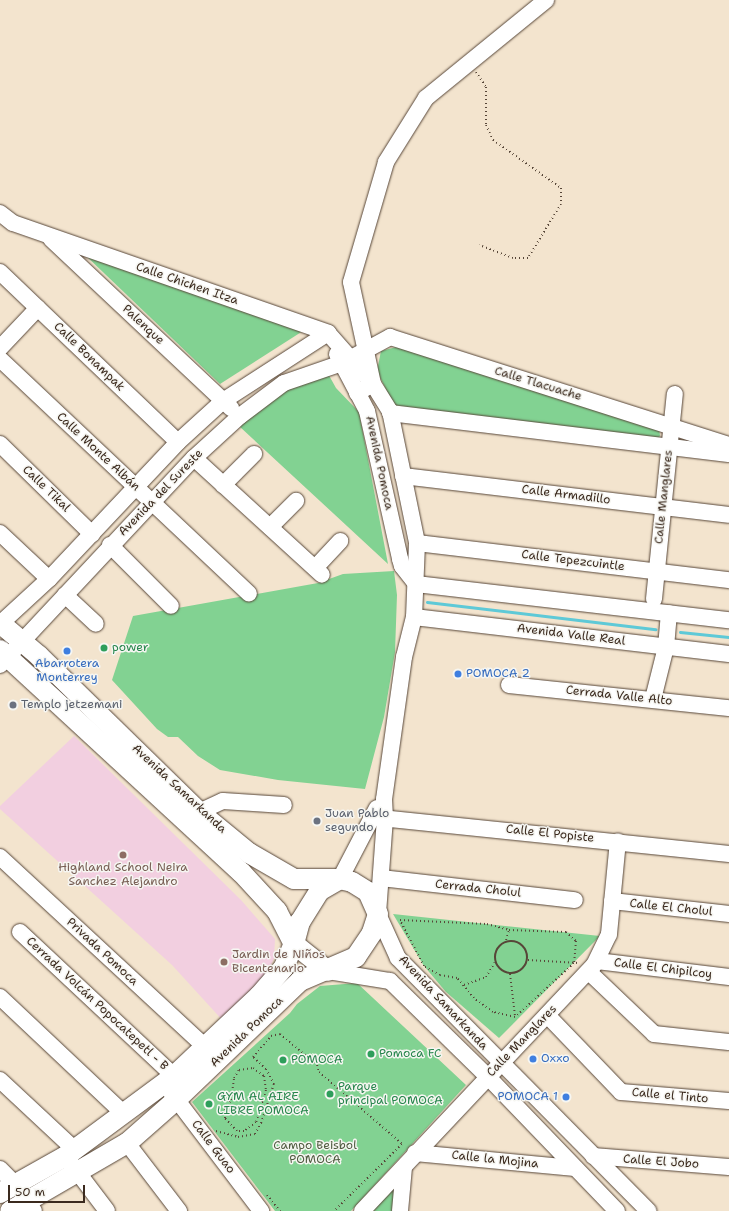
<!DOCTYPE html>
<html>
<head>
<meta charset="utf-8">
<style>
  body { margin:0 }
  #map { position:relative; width:729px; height:1211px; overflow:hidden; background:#f3e4ce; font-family:"Shantell Sans",sans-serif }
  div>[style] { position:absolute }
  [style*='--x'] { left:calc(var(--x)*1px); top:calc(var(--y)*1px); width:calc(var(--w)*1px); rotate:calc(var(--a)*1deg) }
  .built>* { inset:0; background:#f2cfe0 }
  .green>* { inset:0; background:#82d292 }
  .stream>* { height:3px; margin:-1.5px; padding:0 1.5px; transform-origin:1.5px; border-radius:1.5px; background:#5ec9d7 }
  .path>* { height:2px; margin-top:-1px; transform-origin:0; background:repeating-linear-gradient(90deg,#574638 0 1px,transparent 0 4px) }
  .path>.ring { margin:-1px; padding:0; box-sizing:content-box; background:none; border:2px solid #574638; border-radius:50% }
  .roads { filter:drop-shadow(0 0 1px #574638) drop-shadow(0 0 1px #574638) }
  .minor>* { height:16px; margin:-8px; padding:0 8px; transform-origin:8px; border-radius:8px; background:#fff }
  .major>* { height:20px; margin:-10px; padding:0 10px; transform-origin:10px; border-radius:10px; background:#fff }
  .dots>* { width:11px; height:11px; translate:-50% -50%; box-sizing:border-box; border:2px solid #f6f6f2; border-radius:50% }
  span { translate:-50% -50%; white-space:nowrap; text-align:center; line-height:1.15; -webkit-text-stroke:3px #f6f6f2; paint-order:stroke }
  .street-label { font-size:12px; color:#3b2a1e }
  .leisure-label { font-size:12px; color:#27864d }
  .left { translate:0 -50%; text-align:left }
  .shop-label { font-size:12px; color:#366cbe }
  .right { translate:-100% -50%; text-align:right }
  .worship-label { font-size:12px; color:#5b616d }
  .education-label { font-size:12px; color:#785e54 }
  .park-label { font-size:12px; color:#505c41 }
  .scale { position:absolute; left:8px; top:1185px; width:77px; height:18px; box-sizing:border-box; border:2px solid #3b2a1e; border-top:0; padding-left:5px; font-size:12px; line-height:14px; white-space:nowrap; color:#3b2a1e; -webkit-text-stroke:3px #f6f6f2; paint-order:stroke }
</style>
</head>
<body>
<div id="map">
  <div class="built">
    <div style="clip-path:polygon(74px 736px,241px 900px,275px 939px,274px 958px,262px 987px,225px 1023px,172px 965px,0 809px,0 806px)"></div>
  </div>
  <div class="green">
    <div style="clip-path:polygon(83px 253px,306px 329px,220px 384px)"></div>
    <div style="clip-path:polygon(404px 345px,659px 428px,660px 436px,658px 438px,395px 408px,377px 371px,381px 351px)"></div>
    <div style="clip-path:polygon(326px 370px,336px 388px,359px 412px,388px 564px,239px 426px,285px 385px)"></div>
    <div style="clip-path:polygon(394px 571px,397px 595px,395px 652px,384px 717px,365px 789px,278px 780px,220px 770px,198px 756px,178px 737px,168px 737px,157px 729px,112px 680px,133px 616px,318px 583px,343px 574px)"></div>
    <div style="clip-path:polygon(393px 914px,600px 936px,499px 1038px,446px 992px,424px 966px)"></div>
    <div style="clip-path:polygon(357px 983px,466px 1085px,351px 1211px,275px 1211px,192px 1102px,290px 1013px,297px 1004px,320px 986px)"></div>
    <div style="clip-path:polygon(396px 1183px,393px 1211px,373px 1211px)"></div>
  </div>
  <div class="stream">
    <div style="--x:427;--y:602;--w:230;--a:6.8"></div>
    <div style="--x:680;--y:632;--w:49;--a:5.8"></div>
  </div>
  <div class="path">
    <div style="--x:476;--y:72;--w:18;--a:56"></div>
    <div style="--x:486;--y:87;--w:38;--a:90"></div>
    <div style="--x:486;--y:125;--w:17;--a:65"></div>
    <div style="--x:493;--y:140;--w:83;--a:35.2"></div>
    <div style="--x:561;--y:188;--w:16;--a:90"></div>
    <div style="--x:561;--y:204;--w:63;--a:121.4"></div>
    <div style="--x:528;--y:258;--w:15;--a:180"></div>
    <div style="--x:513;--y:258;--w:36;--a:-159"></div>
    <div style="--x:400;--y:920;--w:87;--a:2.6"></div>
    <div style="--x:487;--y:924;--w:23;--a:15"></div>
    <div style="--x:509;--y:930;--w:57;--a:2"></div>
    <div style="--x:566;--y:932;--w:13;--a:42"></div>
    <div style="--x:576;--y:941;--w:22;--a:95"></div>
    <div style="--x:574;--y:963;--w:80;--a:137.5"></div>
    <div style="--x:515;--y:1017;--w:23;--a:-167"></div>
    <div style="--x:493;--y:1012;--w:24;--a:-144"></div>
    <div style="--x:474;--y:998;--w:26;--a:-130"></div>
    <div style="--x:457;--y:978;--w:17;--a:-170"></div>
    <div style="--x:440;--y:975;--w:18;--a:-151"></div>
    <div style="--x:424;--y:966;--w:52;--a:-117.6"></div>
    <div style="--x:506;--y:940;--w:10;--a:-73"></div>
    <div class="ring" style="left:495px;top:941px;width:30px;height:30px"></div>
    <div style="--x:528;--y:960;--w:51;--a:3.4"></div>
    <div style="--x:510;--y:974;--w:42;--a:83.2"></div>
    <div style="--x:464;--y:985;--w:23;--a:-20"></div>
    <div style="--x:486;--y:977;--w:17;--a:-59"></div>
    <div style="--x:253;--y:1068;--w:14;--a:36"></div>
    <div style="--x:264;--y:1076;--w:14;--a:82"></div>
    <div style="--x:266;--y:1090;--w:34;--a:107"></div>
    <div style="--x:256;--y:1122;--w:15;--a:143"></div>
    <div style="--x:244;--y:1131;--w:7;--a:180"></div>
    <div style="--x:237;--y:1131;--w:18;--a:-133"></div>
    <div style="--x:225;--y:1118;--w:9;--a:-90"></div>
    <div style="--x:225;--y:1109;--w:11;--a:-56"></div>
    <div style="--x:231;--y:1100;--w:22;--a:-82"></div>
    <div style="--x:234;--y:1078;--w:9;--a:-58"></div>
    <div style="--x:239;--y:1070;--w:14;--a:-8"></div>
    <div style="--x:216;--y:1131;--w:23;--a:15"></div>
    <div style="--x:238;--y:1137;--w:17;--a:-10"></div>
    <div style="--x:255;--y:1134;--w:13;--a:-61"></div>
    <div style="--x:261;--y:1123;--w:41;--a:-71.6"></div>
    <div style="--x:274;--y:1084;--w:17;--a:-118"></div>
    <div style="--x:266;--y:1069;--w:18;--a:-137"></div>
    <div style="--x:253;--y:1057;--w:28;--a:-49"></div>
    <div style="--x:271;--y:1036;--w:9;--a:-13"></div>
    <div style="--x:280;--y:1034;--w:48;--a:40"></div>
    <div style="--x:317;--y:1065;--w:7;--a:74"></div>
    <div style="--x:319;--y:1072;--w:110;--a:40.9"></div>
    <div style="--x:402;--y:1144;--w:95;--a:135.4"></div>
    <div style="--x:267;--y:1195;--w:21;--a:51"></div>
  </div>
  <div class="roads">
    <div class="minor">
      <div style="--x:0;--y:213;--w:16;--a:38"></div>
      <div style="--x:13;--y:223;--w:334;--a:19.2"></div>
      <div style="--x:328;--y:333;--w:68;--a:48.6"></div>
      <div style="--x:373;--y:384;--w:32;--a:58"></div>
      <div style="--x:390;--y:411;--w:135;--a:78.4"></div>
      <div style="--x:417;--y:543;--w:74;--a:92.3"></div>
      <div style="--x:414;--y:617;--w:41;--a:104"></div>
      <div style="--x:404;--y:657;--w:143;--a:98"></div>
      <div style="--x:384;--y:799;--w:19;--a:87"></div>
      <div style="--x:385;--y:818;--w:96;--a:94.2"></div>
      <div style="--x:378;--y:914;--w:48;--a:65.6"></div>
      <div style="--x:398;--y:958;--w:356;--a:45.3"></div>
      <div style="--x:51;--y:239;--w:247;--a:43.2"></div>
      <div style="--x:0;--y:272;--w:246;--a:43.7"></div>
      <div style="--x:0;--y:348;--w:55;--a:-46.5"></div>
      <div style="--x:337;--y:354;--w:64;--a:62.2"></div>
      <div style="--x:367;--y:411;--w:152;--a:77.4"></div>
      <div style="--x:400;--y:559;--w:7;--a:74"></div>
      <div style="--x:402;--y:566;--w:23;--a:52"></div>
      <div style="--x:0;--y:359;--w:342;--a:43.3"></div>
      <div style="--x:357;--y:393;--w:18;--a:-29"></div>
      <div style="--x:373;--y:384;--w:104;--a:-102.2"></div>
      <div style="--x:351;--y:282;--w:125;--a:-73.7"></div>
      <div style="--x:386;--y:162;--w:75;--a:-58"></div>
      <div style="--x:426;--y:98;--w:155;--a:-39.2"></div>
      <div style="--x:390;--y:413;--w:341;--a:6.9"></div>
      <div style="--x:0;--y:444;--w:129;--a:44.4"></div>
      <div style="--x:194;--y:458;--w:173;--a:42.4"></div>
      <div style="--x:403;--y:476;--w:328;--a:6.8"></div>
      <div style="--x:223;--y:485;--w:44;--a:-45"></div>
      <div style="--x:270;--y:527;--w:37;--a:-45"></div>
      <div style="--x:0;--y:533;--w:67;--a:43.2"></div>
      <div style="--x:417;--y:543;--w:314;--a:6.8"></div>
      <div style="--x:110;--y:545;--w:86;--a:45"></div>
      <div style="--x:315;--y:568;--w:37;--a:-47"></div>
      <div style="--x:416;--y:584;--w:315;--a:6.6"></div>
      <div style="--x:65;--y:595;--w:42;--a:43.1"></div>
      <div style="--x:654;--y:599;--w:206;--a:-84.2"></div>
      <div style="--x:414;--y:617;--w:317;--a:6.7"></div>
      <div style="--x:0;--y:624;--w:67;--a:-42.6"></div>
      <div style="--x:49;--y:579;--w:188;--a:-46.7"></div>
      <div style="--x:178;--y:442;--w:61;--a:-42.3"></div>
      <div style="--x:223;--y:401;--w:125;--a:-32.9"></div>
      <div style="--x:0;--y:665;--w:284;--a:-46.9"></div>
      <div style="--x:194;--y:458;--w:62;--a:-42.4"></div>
      <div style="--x:240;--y:416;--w:55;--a:-36.9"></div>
      <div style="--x:284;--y:383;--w:61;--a:-19"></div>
      <div style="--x:342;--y:363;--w:55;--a:-28.4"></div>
      <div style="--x:390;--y:337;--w:356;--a:17.7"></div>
      <div style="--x:509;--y:685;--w:221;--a:6"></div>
      <div style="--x:653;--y:699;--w:54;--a:-76"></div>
      <div style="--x:666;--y:647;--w:34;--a:-85"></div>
      <div style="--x:199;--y:812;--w:26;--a:-25"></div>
      <div style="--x:223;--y:801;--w:61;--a:3.8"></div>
      <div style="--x:371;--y:817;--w:360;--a:5.9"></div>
      <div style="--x:0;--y:857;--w:280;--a:42.8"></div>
      <div style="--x:381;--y:878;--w:195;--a:6.5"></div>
      <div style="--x:340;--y:879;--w:80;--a:-62.5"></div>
      <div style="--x:612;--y:901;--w:118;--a:6.3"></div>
      <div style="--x:20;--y:932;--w:211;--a:43.1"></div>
      <div style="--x:597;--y:961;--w:133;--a:6.9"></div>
      <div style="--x:328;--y:971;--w:63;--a:9.2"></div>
      <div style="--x:390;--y:981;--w:137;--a:44.4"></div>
      <div style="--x:488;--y:1077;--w:186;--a:46.1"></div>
      <div style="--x:589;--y:972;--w:90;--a:43.6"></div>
      <div style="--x:654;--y:1034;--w:75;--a:6.1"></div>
      <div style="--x:0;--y:997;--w:170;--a:43.3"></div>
      <div style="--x:547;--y:1015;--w:107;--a:46.1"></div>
      <div style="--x:621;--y:1092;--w:108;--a:4.8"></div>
      <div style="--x:0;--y:1080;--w:101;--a:43"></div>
      <div style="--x:164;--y:1083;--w:161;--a:52.8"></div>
      <div style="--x:127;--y:1143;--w:86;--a:52.6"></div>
      <div style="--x:415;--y:1153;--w:161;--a:5.4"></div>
      <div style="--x:593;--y:1156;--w:136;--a:4.6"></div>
      <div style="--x:70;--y:1162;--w:61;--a:52.9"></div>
      <div style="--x:0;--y:1169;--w:21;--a:45"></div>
      <div style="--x:27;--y:1201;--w:12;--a:55"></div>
      <div style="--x:362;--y:1211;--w:338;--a:-46.7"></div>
      <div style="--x:594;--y:965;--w:34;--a:-64"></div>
      <div style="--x:609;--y:934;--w:93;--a:-84.5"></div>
      <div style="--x:400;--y:1211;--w:44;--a:-84.8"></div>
    </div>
    <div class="major">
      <div style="--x:0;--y:623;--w:51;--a:40.2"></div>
      <div style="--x:39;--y:656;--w:223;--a:44.3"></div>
      <div style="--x:199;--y:812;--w:65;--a:39.4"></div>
      <div style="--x:249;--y:853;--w:52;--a:30"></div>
      <div style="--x:294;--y:879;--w:46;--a:0"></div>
      <div style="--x:340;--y:879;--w:12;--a:14"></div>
      <div style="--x:352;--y:882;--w:19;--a:32"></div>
      <div style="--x:368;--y:892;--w:24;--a:66"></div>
      <div style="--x:378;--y:914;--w:20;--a:108"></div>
      <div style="--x:372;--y:933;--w:29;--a:124"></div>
      <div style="--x:356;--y:957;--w:61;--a:156.8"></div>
      <div style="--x:300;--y:981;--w:172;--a:136.2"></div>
      <div style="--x:176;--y:1100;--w:65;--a:138.7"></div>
      <div style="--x:127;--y:1143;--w:135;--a:149.8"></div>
      <div style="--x:0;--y:650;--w:328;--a:42.7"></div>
      <div style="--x:241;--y:872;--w:53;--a:47.3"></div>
      <div style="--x:277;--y:911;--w:37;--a:63"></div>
      <div style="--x:294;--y:944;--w:43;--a:38.5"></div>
      <div style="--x:0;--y:1193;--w:76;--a:-29.3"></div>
      <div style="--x:66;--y:1156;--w:134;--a:-36.5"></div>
      <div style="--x:174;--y:1076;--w:117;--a:-43.3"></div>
      <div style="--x:259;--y:996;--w:38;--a:-49"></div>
      <div style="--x:284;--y:967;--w:25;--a:-67"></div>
      <div style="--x:294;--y:944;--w:23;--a:-75"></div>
      <div style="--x:300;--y:922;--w:36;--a:-58"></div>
      <div style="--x:319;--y:891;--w:24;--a:-30"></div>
    </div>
  </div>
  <div class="dots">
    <div style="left:104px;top:648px;background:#2e9e5b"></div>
    <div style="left:67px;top:651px;background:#3f7fe0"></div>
    <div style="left:458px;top:674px;background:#3f7fe0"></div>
    <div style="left:13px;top:705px;background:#6b7280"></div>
    <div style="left:317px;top:821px;background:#6b7280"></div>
    <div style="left:123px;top:855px;background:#8d6e63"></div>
    <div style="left:224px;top:962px;background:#8d6e63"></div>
    <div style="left:371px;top:1054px;background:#2e9e5b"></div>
    <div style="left:533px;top:1059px;background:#3f7fe0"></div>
    <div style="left:283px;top:1060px;background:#2e9e5b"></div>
    <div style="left:330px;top:1094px;background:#2e9e5b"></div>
    <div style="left:566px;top:1097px;background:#3f7fe0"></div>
    <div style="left:209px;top:1104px;background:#2e9e5b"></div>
  </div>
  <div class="street-label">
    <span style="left:187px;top:284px;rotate:19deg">Calle Chichen Itza</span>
    <span style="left:143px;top:325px;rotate:43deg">Palenque</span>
    <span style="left:89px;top:357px;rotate:44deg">Calle Bonampak</span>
    <span style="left:538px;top:384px;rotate:17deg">Calle Tlacuache</span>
    <span style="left:98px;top:452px;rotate:43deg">Calle Monte Albán</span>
    <span style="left:379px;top:463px;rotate:78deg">Avenida Pomoca</span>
    <span style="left:46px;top:489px;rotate:44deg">Calle Tikal</span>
    <span style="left:161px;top:493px;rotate:-46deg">Avenida del Sureste</span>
    <span style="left:566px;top:495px;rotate:7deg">Calle Armadillo</span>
    <span style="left:664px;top:497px;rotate:-84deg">Calle Manglares</span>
    <span style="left:573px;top:561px;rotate:7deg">Calle Tepezcuintle</span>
    <span style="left:571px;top:635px;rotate:7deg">Avenida Valle Real</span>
    <span style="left:619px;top:696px;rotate:6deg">Cerrada Valle Alto</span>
    <span style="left:179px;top:789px;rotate:43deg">Avenida Samarkanda</span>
    <span style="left:550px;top:834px;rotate:6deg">Calle El Popiste</span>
    <span style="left:478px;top:889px;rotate:6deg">Cerrada Cholul</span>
    <span style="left:671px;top:908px;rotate:6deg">Calle El Cholul</span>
    <span style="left:102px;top:952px;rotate:43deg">Privada Pomoca</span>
    <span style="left:663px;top:969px;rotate:7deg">Calle El Chipilcoy</span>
    <span style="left:443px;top:1003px;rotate:47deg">Avenida Samarkanda</span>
    <span style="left:97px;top:1004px;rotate:43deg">Cerrada Volcán Popocatepetl - B</span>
    <span style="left:247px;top:1032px;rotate:-44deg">Avenida Pomoca</span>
    <span style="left:522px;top:1041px;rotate:-46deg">Calle Manglares</span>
    <span style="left:670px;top:1096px;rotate:5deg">Calle el Tinto</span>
    <span style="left:213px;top:1147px;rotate:53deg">Calle Guao</span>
    <span style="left:495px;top:1160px;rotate:6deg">Calle la Mojina</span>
    <span style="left:661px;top:1162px;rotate:4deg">Calle El Jobo</span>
  </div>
  <div class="leisure-label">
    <span class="left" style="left:112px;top:648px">power</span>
    <span class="left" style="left:379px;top:1054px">Pomoca FC</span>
    <span class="left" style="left:291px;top:1060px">POMOCA</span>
    <span class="left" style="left:338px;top:1094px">Parque<br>principal POMOCA</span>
    <span class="left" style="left:217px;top:1104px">GYM AL AIRE<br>LIBRE POMOCA</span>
  </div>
  <div class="shop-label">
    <span style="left:67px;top:671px">Abarrotera<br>Monterrey</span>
    <span class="left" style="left:466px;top:674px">POMOCA 2</span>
    <span class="left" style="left:541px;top:1059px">Oxxo</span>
    <span class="right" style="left:558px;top:1097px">POMOCA 1</span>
  </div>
  <div class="worship-label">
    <span class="left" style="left:21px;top:705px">Templo jetzemani</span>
    <span class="left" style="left:325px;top:821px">Juan Pablo<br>segundo</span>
  </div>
  <div class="education-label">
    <span style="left:123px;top:875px">Highland School Neira<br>Sanchez Alejandro</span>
    <span class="left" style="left:232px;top:962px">Jardin de Niños<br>Bicentenario</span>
  </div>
  <div class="park-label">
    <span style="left:315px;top:1153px">Campo Beisbol<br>POMOCA</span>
  </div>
  <div class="scale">50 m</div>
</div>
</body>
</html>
